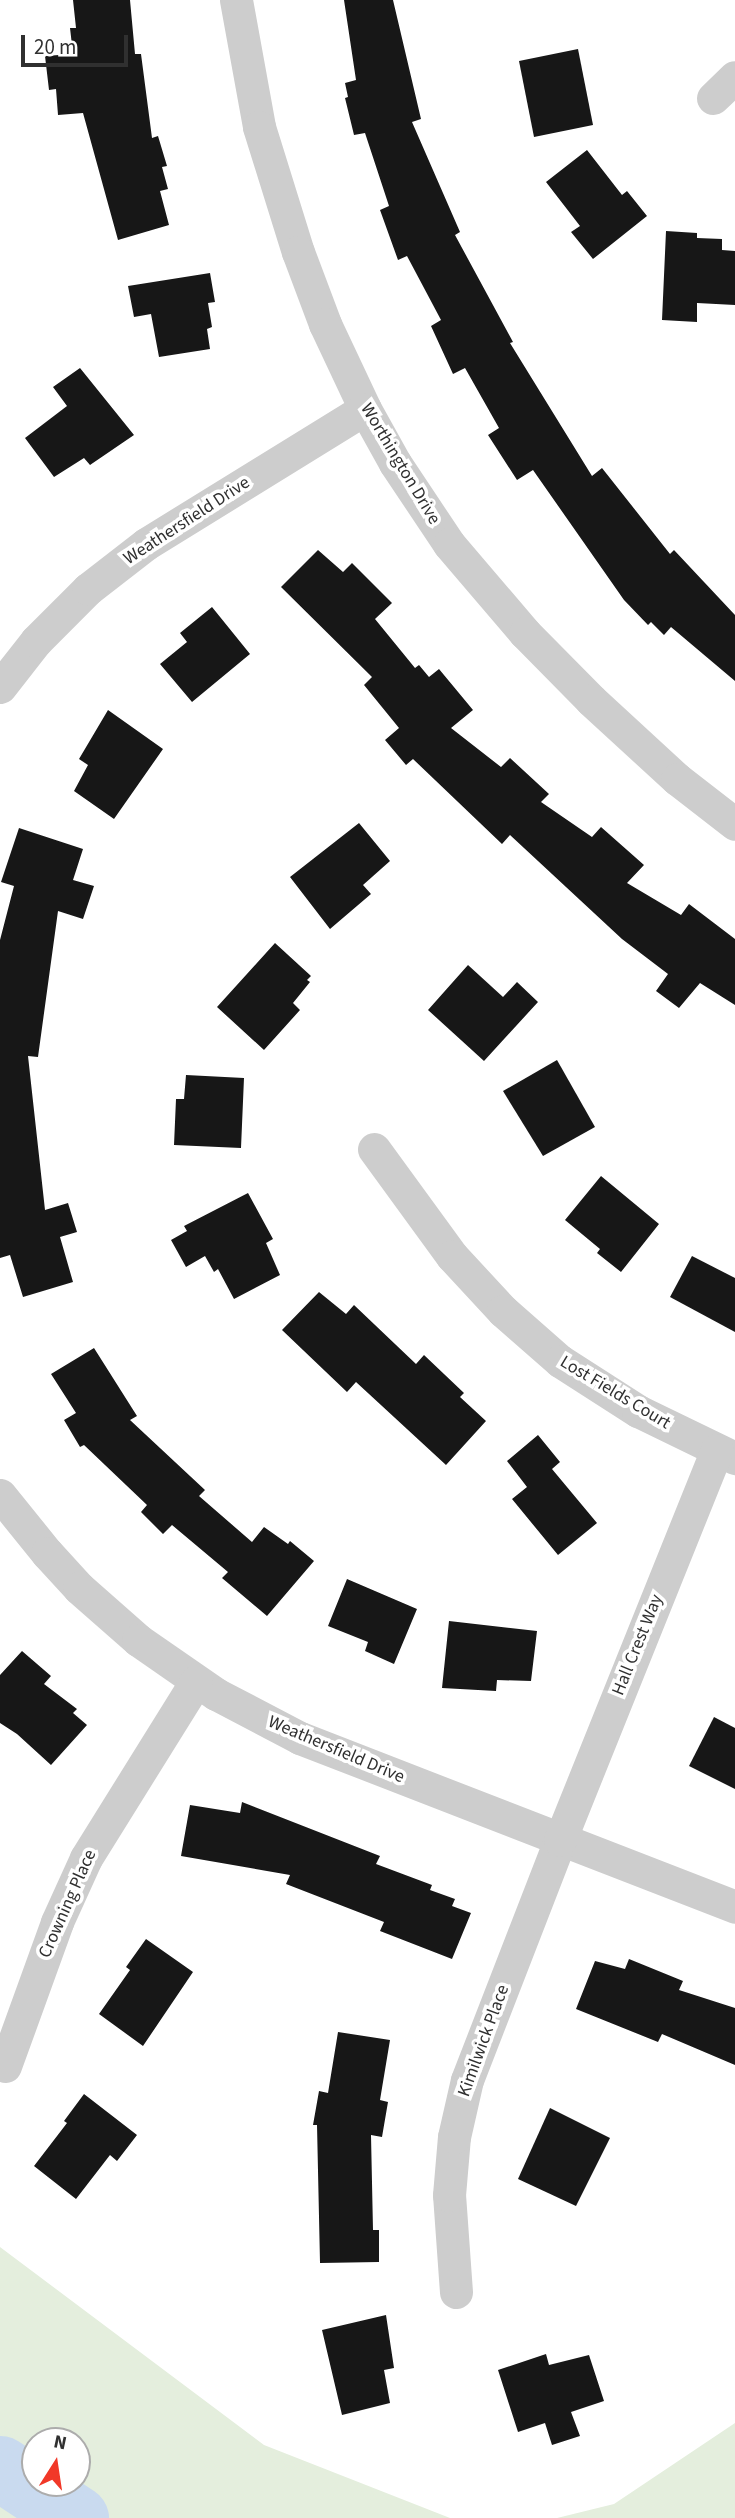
<!DOCTYPE html>
<html>
<head>
<meta charset="utf-8">
<style>
  body { margin:0 }
  #map { position:relative; width:735px; height:2518px; overflow:hidden; background:#fff; font-family:"Source Sans 3",sans-serif }
  div>[style] { position:absolute }
  [style*='--x'] { left:calc(var(--x)*1px); top:calc(var(--y)*1px); width:calc(var(--w)*1px); rotate:calc(var(--a)*1deg) }
  .green>* { inset:0; background:#e4eedd }
  .river>* { height:65px; margin:-32.5px; padding:0 32.5px; transform-origin:32.5px; border-radius:32.5px; background:#c9daef }
  .building>* { inset:0; background:#171717 }
  .street>* { height:33px; margin:-16.5px; padding:0 16.5px; transform-origin:16.5px; border-radius:16.5px; background:#cdcdcd }
  span { translate:-50% -50%; white-space:nowrap; text-align:center; line-height:1.15; -webkit-text-stroke:7px #fff; paint-order:stroke }
  .street-label { font-size:18px; color:#303030 }
  .north { position:absolute; left:21px; top:2427px; width:70px; height:70px; box-sizing:border-box; background:#fff; border:2px solid #acacac; border-radius:50%; rotate:12deg; font-size:19px; font-weight:700; line-height:28px; text-align:center; color:#303030 }
  .north::after { content:''; display:block; margin:auto; width:24px; height:32px; background:#f13828; clip-path:polygon(50% 0,100% 100%,50% 72%,0 100%) }
  .scale { position:absolute; left:21px; top:35px; width:107px; height:32px; box-sizing:border-box; border:4px solid #303030; border-top:0; padding-left:9px; font-size:21px; line-height:24px; white-space:nowrap; color:#303030; -webkit-text-stroke:5px #fff; paint-order:stroke }
</style>
</head>
<body>
<div id="map">
  <div class="green">
    <div style="clip-path:polygon(evenodd,0 2247px,264px 2445px,450px 2518px,0 2518px,0 2247px,77px 2441px,77px 2483px,35px 2483px,35px 2441px,77px 2441px)"></div>
    <div style="clip-path:polygon(735px 2423px,735px 2518px,557px 2518px,614px 2504px)"></div>
  </div>
  <div class="river">
    <div style="--x:0;--y:2468;--w:91;--a:33.3"></div>
  </div>
  <div class="building">
    <div style="clip-path:polygon(73px 0,130px 0,135px 54px,141px 54px,152px 138px,158px 136px,167px 166px,162px 167px,168px 189px,160px 191px,169px 225px,118px 240px,83px 113px,58px 115px,56px 89px,49px 90px,45px 56px,73px 54px,70px 28px,76px 28px)"></div>
    <div style="clip-path:polygon(344px 0,393px 0,421px 119px,412px 122px,460px 232px,455px 235px,513px 342px,510px 343px,592px 476px,602px 468px,670px 554px,674px 550px,735px 615px,735px 681px,671px 627px,664px 635px,651px 622px,648px 625px,624px 600px,533px 470px,517px 480px,488px 435px,499px 428px,465px 368px,453px 374px,431px 326px,441px 320px,407px 256px,398px 260px,380px 210px,389px 206px,365px 133px,354px 135px,345px 98px,348px 97px,345px 83px,356px 80px)"></div>
    <div style="clip-path:polygon(578px 49px,593px 125px,534px 137px,519px 61px)"></div>
    <div style="clip-path:polygon(587px 150px,622px 195px,627px 191px,647px 216px,593px 259px,571px 232px,580px 226px,546px 182px)"></div>
    <div style="clip-path:polygon(666px 231px,697px 233px,697px 238px,722px 239px,722px 250px,735px 251px,735px 305px,697px 303px,697px 322px,662px 320px)"></div>
    <div style="clip-path:polygon(210px 273px,215px 302px,208px 303px,212px 327px,207px 329px,210px 349px,159px 357px,151px 314px,134px 317px,128px 286px)"></div>
    <div style="clip-path:polygon(80px 368px,134px 435px,90px 465px,84px 458px,54px 477px,25px 438px,67px 406px,53px 387px)"></div>
    <div style="clip-path:polygon(318px 550px,343px 572px,352px 563px,392px 603px,375px 619px,415px 668px,419px 665px,429px 677px,439px 669px,473px 710px,451px 728px,501px 767px,510px 758px,549px 794px,541px 802px,592px 837px,601px 827px,644px 865px,627px 883px,681px 915px,689px 904px,735px 939px,735px 1005px,700px 983px,679px 1008px,656px 991px,668px 974px,622px 939px,510px 835px,502px 844px,413px 759px,406px 765px,385px 740px,399px 728px,364px 685px,372px 677px,281px 587px)"></div>
    <div style="clip-path:polygon(212px 607px,250px 654px,192px 702px,160px 664px,187px 642px,180px 633px)"></div>
    <div style="clip-path:polygon(108px 710px,163px 749px,114px 819px,74px 791px,88px 765px,79px 759px)"></div>
    <div style="clip-path:polygon(359px 823px,390px 861px,363px 885px,371px 894px,330px 929px,290px 877px)"></div>
    <div style="clip-path:polygon(19px 828px,83px 849px,73px 880px,94px 886px,83px 919px,58px 911px,38px 1057px,28px 1056px,45px 1210px,68px 1203px,77px 1232px,60px 1237px,73px 1282px,23px 1297px,10px 1255px,0 1258px,0 940px,14px 886px,1px 882px)"></div>
    <div style="clip-path:polygon(275px 943px,311px 976px,307px 980px,310px 982px,293px 1003px,300px 1010px,264px 1050px,217px 1007px)"></div>
    <div style="clip-path:polygon(468px 965px,503px 997px,517px 982px,538px 1002px,484px 1061px,428px 1010px)"></div>
    <div style="clip-path:polygon(557px 1060px,595px 1127px,543px 1156px,503px 1091px)"></div>
    <div style="clip-path:polygon(186px 1075px,244px 1078px,241px 1148px,174px 1145px,176px 1099px,184px 1099px)"></div>
    <div style="clip-path:polygon(601px 1176px,659px 1224px,621px 1272px,597px 1253px,600px 1249px,565px 1220px)"></div>
    <div style="clip-path:polygon(248px 1193px,273px 1239px,266px 1243px,280px 1275px,234px 1299px,218px 1269px,214px 1272px,205px 1256px,186px 1267px,171px 1240px,187px 1231px,184px 1226px)"></div>
    <div style="clip-path:polygon(692px 1256px,735px 1278px,735px 1332px,670px 1297px)"></div>
    <div style="clip-path:polygon(319px 1292px,346px 1314px,354px 1305px,416px 1364px,424px 1355px,464px 1393px,460px 1397px,486px 1421px,446px 1465px,356px 1382px,347px 1392px,282px 1330px)"></div>
    <div style="clip-path:polygon(94px 1348px,137px 1416px,130px 1420px,205px 1490px,199px 1496px,252px 1542px,264px 1527px,288px 1544px,290px 1541px,314px 1561px,267px 1616px,222px 1578px,228px 1572px,172px 1525px,163px 1534px,141px 1512px,147px 1505px,84px 1445px,80px 1447px,64px 1420px,76px 1413px,51px 1374px)"></div>
    <div style="clip-path:polygon(538px 1435px,560px 1462px,552px 1469px,597px 1523px,558px 1555px,512px 1499px,527px 1487px,507px 1461px)"></div>
    <div style="clip-path:polygon(347px 1579px,417px 1609px,394px 1664px,365px 1651px,368px 1642px,328px 1626px)"></div>
    <div style="clip-path:polygon(449px 1621px,537px 1631px,531px 1681px,497px 1680px,496px 1691px,442px 1688px)"></div>
    <div style="clip-path:polygon(22px 1651px,51px 1676px,44px 1684px,77px 1709px,73px 1713px,87px 1725px,51px 1765px,17px 1734px,0 1723px,0 1675px)"></div>
    <div style="clip-path:polygon(714px 1717px,735px 1728px,735px 1789px,689px 1766px)"></div>
    <div style="clip-path:polygon(242px 1802px,380px 1856px,376px 1864px,432px 1885px,430px 1890px,455px 1899px,452px 1906px,471px 1913px,452px 1959px,380px 1931px,384px 1922px,286px 1884px,290px 1875px,181px 1856px,190px 1805px,240px 1813px)"></div>
    <div style="clip-path:polygon(146px 1939px,193px 1972px,143px 2046px,99px 2014px,130px 1970px,126px 1967px)"></div>
    <div style="clip-path:polygon(629px 1959px,683px 1981px,679px 1990px,735px 2008px,735px 2065px,662px 2034px,658px 2042px,576px 2009px,595px 1961px,625px 1969px)"></div>
    <div style="clip-path:polygon(338px 2032px,390px 2040px,380px 2100px,388px 2102px,382px 2137px,371px 2135px,373px 2230px,379px 2230px,379px 2262px,320px 2263px,317px 2125px,313px 2125px,319px 2091px,328px 2093px)"></div>
    <div style="clip-path:polygon(84px 2094px,137px 2135px,117px 2161px,110px 2155px,76px 2199px,34px 2166px,67px 2123px,64px 2121px)"></div>
    <div style="clip-path:polygon(550px 2108px,610px 2138px,576px 2206px,518px 2179px)"></div>
    <div style="clip-path:polygon(386px 2315px,394px 2368px,384px 2370px,390px 2403px,342px 2415px,322px 2330px)"></div>
    <div style="clip-path:polygon(546px 2354px,549px 2365px,589px 2355px,604px 2401px,571px 2412px,580px 2436px,552px 2445px,545px 2423px,518px 2432px,498px 2370px)"></div>
  </div>
  <div class="street">
    <div style="--x:236;--y:0;--w:129;--a:79.7"></div>
    <div style="--x:259;--y:127;--w:131;--a:72.7"></div>
    <div style="--x:298;--y:252;--w:77;--a:69.4"></div>
    <div style="--x:325;--y:324;--w:94;--a:64.8"></div>
    <div style="--x:365;--y:409;--w:62;--a:60.9"></div>
    <div style="--x:395;--y:463;--w:97;--a:56.3"></div>
    <div style="--x:449;--y:544;--w:117;--a:49.5"></div>
    <div style="--x:525;--y:633;--w:94;--a:45.4"></div>
    <div style="--x:591;--y:700;--w:117;--a:42.6"></div>
    <div style="--x:677;--y:779;--w:73;--a:37.8"></div>
    <div style="--x:713;--y:98;--w:30;--a:-44"></div>
    <div style="--x:0;--y:687;--w:58;--a:-52"></div>
    <div style="--x:36;--y:641;--w:74;--a:-45"></div>
    <div style="--x:88;--y:589;--w:73;--a:-37.8"></div>
    <div style="--x:146;--y:544;--w:257;--a:-31.7"></div>
    <div style="--x:374;--y:1149;--w:132;--a:53.9"></div>
    <div style="--x:452;--y:1256;--w:75;--a:47.2"></div>
    <div style="--x:503;--y:1311;--w:76;--a:41.3"></div>
    <div style="--x:560;--y:1361;--w:93;--a:32.7"></div>
    <div style="--x:638;--y:1411;--w:108;--a:25.9"></div>
    <div style="--x:0;--y:1495;--w:75;--a:51"></div>
    <div style="--x:47;--y:1553;--w:47;--a:47.6"></div>
    <div style="--x:79;--y:1588;--w:79;--a:41.4"></div>
    <div style="--x:138;--y:1640;--w:95;--a:34.7"></div>
    <div style="--x:216;--y:1694;--w:95;--a:27.6"></div>
    <div style="--x:300;--y:1738;--w:467;--a:21.2"></div>
    <div style="--x:5;--y:2066;--w:153;--a:-70.1"></div>
    <div style="--x:57;--y:1922;--w:70;--a:-65.6"></div>
    <div style="--x:86;--y:1858;--w:208;--a:-58.1"></div>
    <div style="--x:456;--y:2292;--w:97;--a:-94.1"></div>
    <div style="--x:449;--y:2195;--w:58;--a:-85.1"></div>
    <div style="--x:454;--y:2137;--w:58;--a:-77.2"></div>
    <div style="--x:467;--y:2080;--w:257;--a:-68.8"></div>
    <div style="--x:560;--y:1840;--w:420;--a:-68.1"></div>
  </div>
  <div class="street-label">
    <span style="left:400px;top:464px;rotate:59deg">Worthington Drive</span>
    <span style="left:187px;top:521px;rotate:-33deg">Weathersfield Drive</span>
    <span style="left:615px;top:1393px;rotate:31deg">Lost Fields Court</span>
    <span style="left:638px;top:1645px;rotate:-68deg">Hall Crest Way</span>
    <span style="left:336px;top:1750px;rotate:23deg">Weathersfield Drive</span>
    <span style="left:68px;top:1904px;rotate:-66deg">Crowning Place</span>
    <span style="left:484px;top:2041px;rotate:-70deg">Kimilwick Place</span>
  </div>
  <div class="north">N</div>
  <div class="scale">20 m</div>
</div>
</body>
</html>
